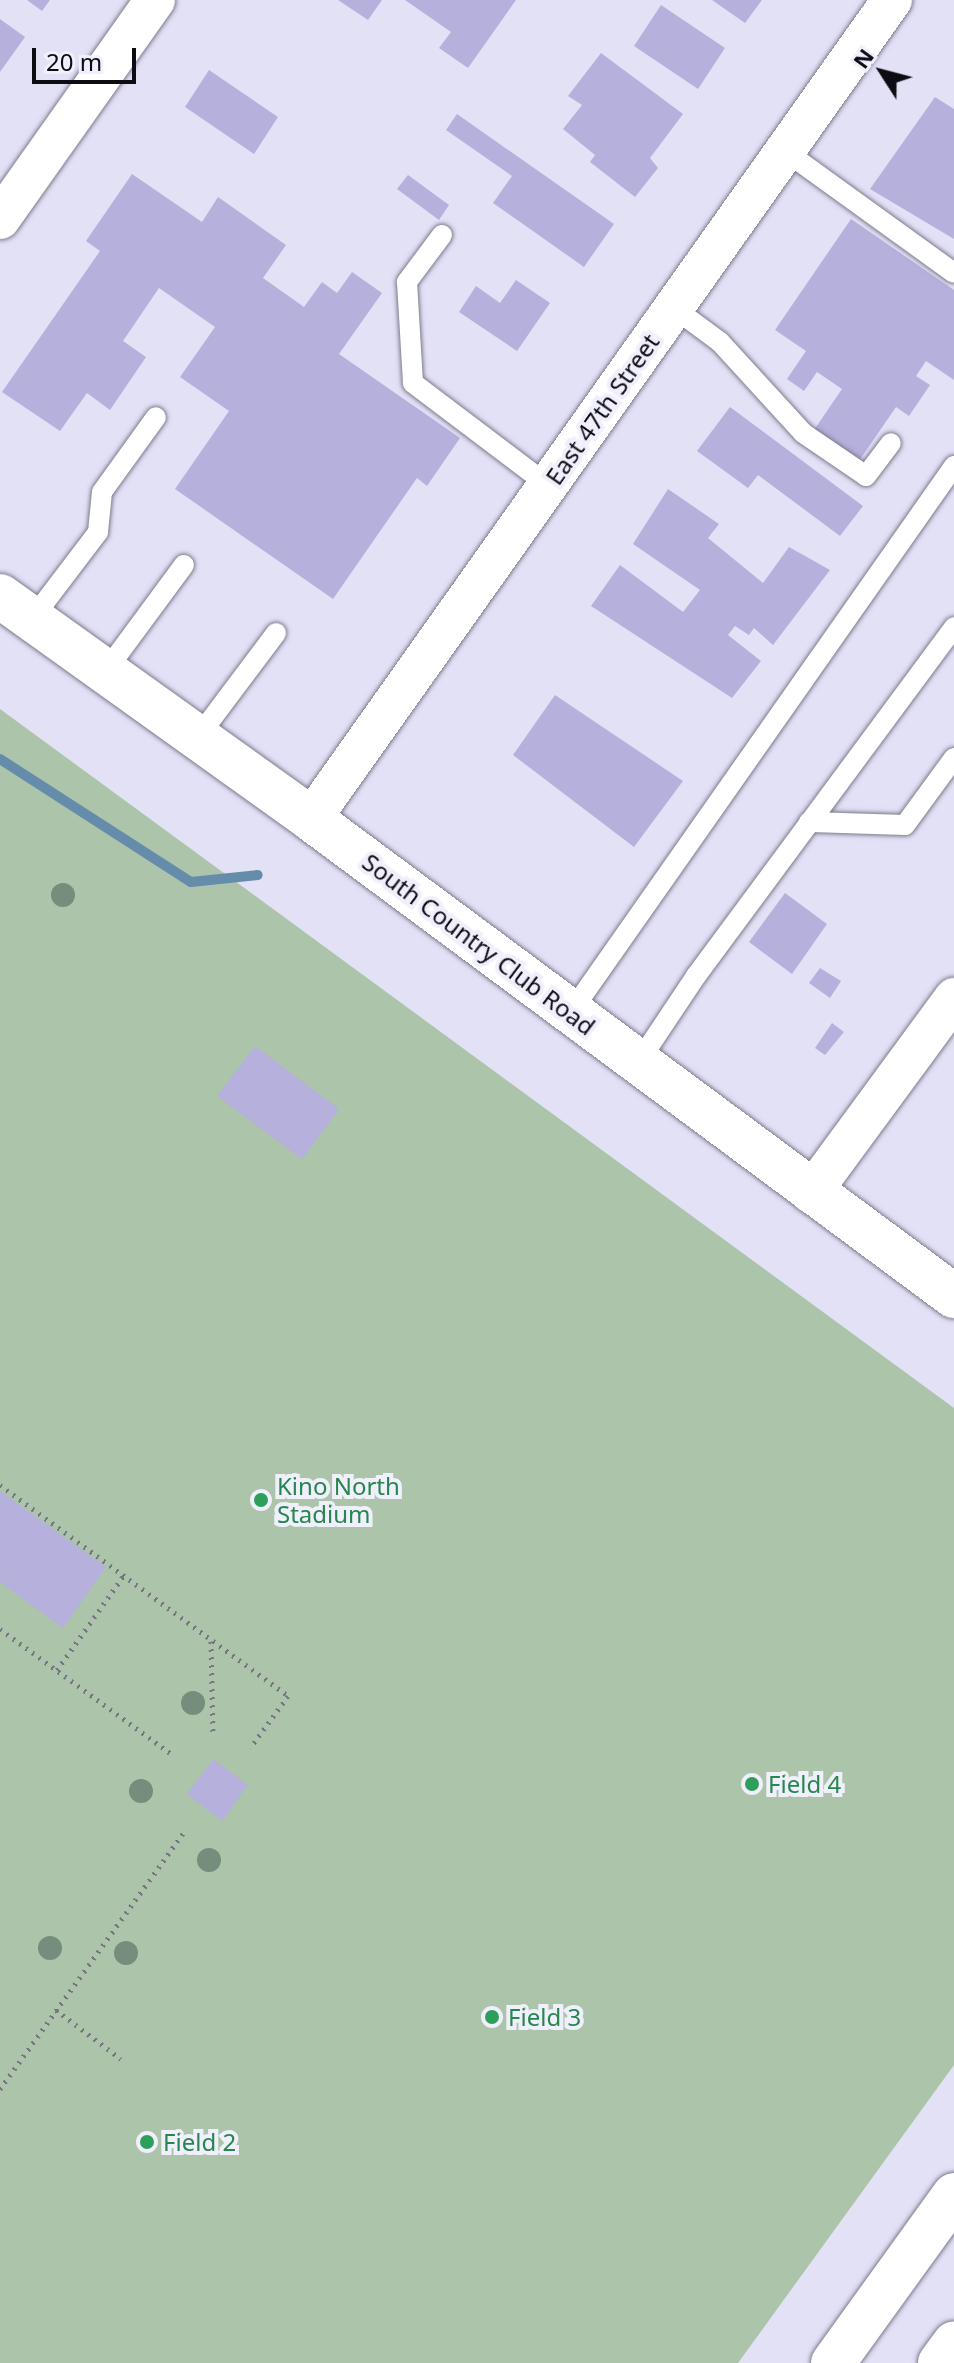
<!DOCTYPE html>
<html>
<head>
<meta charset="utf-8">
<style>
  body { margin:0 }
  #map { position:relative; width:954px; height:2363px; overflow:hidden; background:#e3e1f6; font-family:"Noto Sans",sans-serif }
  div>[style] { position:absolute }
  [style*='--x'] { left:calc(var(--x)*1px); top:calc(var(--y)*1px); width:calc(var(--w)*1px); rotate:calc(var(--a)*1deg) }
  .green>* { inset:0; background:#acc4a9 }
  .stream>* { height:10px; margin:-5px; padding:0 5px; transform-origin:5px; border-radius:5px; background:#668cab }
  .building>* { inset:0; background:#b6b0dc }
  .path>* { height:5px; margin-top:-2.5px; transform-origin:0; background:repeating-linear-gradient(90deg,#777583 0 2px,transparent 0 8px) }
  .roads { filter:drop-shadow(0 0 2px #7d7b8e) drop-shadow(0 0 2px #7d7b8e) }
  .lane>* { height:20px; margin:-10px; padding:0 10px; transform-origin:10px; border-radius:10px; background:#fff }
  .street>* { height:40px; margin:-20px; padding:0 20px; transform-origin:20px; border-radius:20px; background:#fff }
  .secondary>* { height:44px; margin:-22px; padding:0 22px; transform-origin:22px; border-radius:22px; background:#fff }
  .primary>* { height:44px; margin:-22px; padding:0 22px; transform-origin:22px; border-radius:22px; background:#fff }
  .trees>* { width:24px; height:24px; margin:-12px; border-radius:50%; background:#758d7c }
  .dots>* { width:22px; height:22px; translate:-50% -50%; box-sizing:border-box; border:4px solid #f0effc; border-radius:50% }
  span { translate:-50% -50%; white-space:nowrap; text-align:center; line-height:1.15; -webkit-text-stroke:8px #f0effc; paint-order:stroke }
  .street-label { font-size:24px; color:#0d0c12 }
  .leisure-label { font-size:24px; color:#27864d }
  .left { translate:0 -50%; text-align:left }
  .north { position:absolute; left:842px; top:32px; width:80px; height:80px; -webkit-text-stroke:6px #f0effc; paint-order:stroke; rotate:306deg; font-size:22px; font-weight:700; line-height:32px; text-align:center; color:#0d0c12 }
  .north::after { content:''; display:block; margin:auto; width:28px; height:36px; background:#0d0c12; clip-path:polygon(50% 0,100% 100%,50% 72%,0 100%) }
  .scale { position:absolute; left:32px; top:48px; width:104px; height:36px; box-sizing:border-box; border:4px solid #0d0c12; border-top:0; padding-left:10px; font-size:24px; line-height:28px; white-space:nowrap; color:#0d0c12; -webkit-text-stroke:6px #f0effc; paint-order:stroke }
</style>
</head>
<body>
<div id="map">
  <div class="green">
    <div style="clip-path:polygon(0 709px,954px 1408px,954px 2065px,738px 2363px,0 2363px)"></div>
  </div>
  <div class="stream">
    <div style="--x:0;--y:759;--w:227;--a:32.8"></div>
    <div style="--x:191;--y:882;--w:67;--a:-6"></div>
  </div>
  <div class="building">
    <div style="clip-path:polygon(27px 0,50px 0,42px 11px)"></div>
    <div style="clip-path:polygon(338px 0,382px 0,368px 20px)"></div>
    <div style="clip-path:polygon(405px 0,516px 0,468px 68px,439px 48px,451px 32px)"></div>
    <div style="clip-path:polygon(712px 0,762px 0,745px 23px)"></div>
    <div style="clip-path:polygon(661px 5px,725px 48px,698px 89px,634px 46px)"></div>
    <div style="clip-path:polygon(0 19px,25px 37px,0 72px)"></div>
    <div style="clip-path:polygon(601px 53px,683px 114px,650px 158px,658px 168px,635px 197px,590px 162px,595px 155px,563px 129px,582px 105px,568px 96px)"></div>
    <div style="clip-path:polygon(209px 70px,278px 117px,254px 154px,185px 107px)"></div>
    <div style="clip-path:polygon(935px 97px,954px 109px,954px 239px,870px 189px)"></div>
    <div style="clip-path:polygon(457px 114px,614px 224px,584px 267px,493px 203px,512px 176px,446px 130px)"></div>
    <div style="clip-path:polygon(132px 174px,202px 222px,218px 197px,286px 245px,263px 278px,304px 307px,322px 282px,337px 293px,352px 272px,382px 293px,339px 354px,460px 438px,427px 486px,417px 478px,333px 599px,175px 489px,229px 411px,180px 377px,215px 327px,159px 288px,123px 341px,146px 357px,110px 410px,87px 393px,60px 431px,2px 392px,100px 251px,86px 241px)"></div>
    <div style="clip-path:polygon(408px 175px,449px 205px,439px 220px,397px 189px)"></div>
    <div style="clip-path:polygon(851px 219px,954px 290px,954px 380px,926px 361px,916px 376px,930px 385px,909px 416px,896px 407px,859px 461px,814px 430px,842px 389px,817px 372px,804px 391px,787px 379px,806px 351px,775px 330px)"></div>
    <div style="clip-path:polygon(516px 280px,550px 303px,517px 351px,459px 312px,476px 286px,500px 303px)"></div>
    <div style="clip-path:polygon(730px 407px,863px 506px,840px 536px,758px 475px,748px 488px,697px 451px)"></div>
    <div style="clip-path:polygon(668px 489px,719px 524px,708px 538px,763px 583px,789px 547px,830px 570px,773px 645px,754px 628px,749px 635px,735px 626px,728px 635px,761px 661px,732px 698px,591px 606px,620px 565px,683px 612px,700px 590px,633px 544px)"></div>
    <div style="clip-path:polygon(555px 695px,683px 781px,634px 847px,513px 755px)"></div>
    <div style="clip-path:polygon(785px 893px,827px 924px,792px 974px,749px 942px)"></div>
    <div style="clip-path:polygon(820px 968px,841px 981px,830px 998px,809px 983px)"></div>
    <div style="clip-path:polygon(832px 1023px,844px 1032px,825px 1055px,815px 1048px)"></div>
    <div style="clip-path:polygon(255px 1046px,339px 1109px,302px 1159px,217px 1096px)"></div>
    <div style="clip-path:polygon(0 1491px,106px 1567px,63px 1628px,0 1582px)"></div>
    <div style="clip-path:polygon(213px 1759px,248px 1785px,222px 1821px,187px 1794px)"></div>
  </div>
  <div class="path">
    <div style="--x:0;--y:1485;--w:357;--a:36.2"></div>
    <div style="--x:288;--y:1696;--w:64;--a:126.2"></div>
    <div style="--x:0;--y:1629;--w:214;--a:36.1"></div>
    <div style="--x:211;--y:1641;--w:94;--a:88.8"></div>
    <div style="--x:57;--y:1670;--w:116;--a:-54.8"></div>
    <div style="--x:56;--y:2010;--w:81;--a:37"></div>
    <div style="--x:0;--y:2089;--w:317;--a:-54.4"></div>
  </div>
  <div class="roads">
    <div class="lane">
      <div style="--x:785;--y:151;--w:208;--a:35.8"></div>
      <div style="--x:442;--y:235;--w:59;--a:126.7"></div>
      <div style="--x:407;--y:282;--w:101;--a:86.6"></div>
      <div style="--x:413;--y:383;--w:169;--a:37.1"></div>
      <div style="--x:674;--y:308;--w:57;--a:36.5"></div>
      <div style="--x:720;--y:342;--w:123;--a:47.6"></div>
      <div style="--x:803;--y:433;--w:76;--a:34.3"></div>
      <div style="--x:866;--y:476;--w:41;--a:-52.9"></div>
      <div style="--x:32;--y:619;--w:109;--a:-52.8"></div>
      <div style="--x:98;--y:532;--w:40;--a:-84.3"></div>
      <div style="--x:102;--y:492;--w:92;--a:-54.2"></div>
      <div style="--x:105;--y:672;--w:133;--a:-53.6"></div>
      <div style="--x:198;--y:737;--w:130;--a:-53.1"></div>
      <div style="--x:809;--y:822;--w:96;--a:1.8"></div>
      <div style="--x:905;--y:825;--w:83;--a:-53.8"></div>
      <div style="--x:571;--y:1012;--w:667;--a:-54.95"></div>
      <div style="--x:638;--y:1063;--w:105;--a:-56.3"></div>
      <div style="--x:696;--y:976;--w:434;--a:-53.5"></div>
    </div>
    <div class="street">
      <div style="--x:0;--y:219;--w:268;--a:-54.7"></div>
      <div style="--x:311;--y:819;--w:1004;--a:-54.65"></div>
      <div style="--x:811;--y:1193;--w:242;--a:-53.7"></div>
    </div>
    <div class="secondary">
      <div style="--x:0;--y:596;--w:383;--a:35.6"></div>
      <div style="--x:311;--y:819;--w:801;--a:36.57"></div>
    </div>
    <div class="primary">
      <div style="--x:833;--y:2363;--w:207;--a:-54.2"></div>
      <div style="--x:940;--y:2363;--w:24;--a:-54"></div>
    </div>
  </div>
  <div class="trees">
    <div style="left:63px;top:895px"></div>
    <div style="left:193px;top:1703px"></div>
    <div style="left:141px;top:1791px"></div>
    <div style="left:209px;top:1860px"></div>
    <div style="left:50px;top:1948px"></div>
    <div style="left:126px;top:1953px"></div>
  </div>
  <div class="dots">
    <div style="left:261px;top:1500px;background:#2e9e5b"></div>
    <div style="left:752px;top:1784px;background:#2e9e5b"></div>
    <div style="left:492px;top:2017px;background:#2e9e5b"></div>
    <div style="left:147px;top:2142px;background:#2e9e5b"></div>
  </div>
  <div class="street-label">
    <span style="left:602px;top:409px;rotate:-55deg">East 47th Street</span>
    <span style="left:479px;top:944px;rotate:37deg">South Country Club Road</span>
  </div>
  <div class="leisure-label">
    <span class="left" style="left:277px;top:1500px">Kino North<br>Stadium</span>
    <span class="left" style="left:768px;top:1784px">Field 4</span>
    <span class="left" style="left:508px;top:2017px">Field 3</span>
    <span class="left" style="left:163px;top:2142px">Field 2</span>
  </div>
  <div class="north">N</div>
  <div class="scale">20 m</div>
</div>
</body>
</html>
